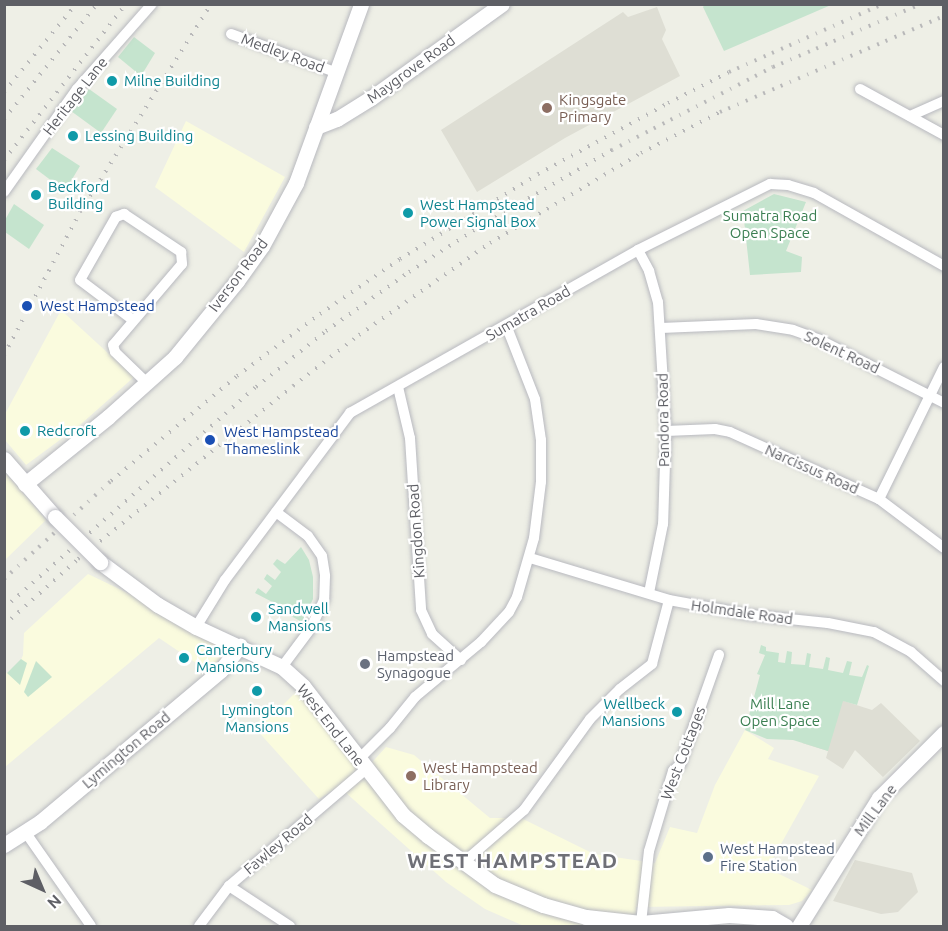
<!DOCTYPE html>
<html>
<head>
<meta charset="utf-8">
<style>
  body { margin:0 }
  #map { position:relative; width:948px; height:931px; overflow:hidden; background:#eeefe6; font-family:Ubuntu,sans-serif }
  div>[style] { position:absolute }
  [style*='--x'] { left:calc(var(--x)*1px); top:calc(var(--y)*1px); width:calc(var(--w)*1px); rotate:calc(var(--a)*1deg) }
  .commercial>* { inset:0; background:#fafbde }
  .education>* { inset:0; background:#deded4 }
  .green>* { inset:0; background:#c5e4ce }
  .roads { filter:drop-shadow(0 0 2px #b8b9bf) drop-shadow(0 0 2px #b8b9bf) }
  .street>* { height:10px; margin:-5px; padding:0 5px; transform-origin:5px; border-radius:5px; background:#fff }
  .secondary>* { height:15px; margin:-7.5px; padding:0 7.5px; transform-origin:7.5px; border-radius:7.5px; background:#fff }
  .rail>* { height:4px; margin-top:-2px; transform-origin:0; background:repeating-linear-gradient(90deg,#b8b8b9 0 1.5px,transparent 0 9.5px) }
  .bridges { filter:drop-shadow(0 0 2px #b9bac0) drop-shadow(0 0 2px #b9bac0) }
  .secondary-bridge>* { height:15px; margin:-7.5px; padding:0 7.5px; transform-origin:7.5px; border-radius:7.5px; background:#fff }
  .dots>* { width:16px; height:16px; translate:-50% -50%; box-sizing:border-box; border:3px solid #fff; border-radius:50% }
  span { translate:-50% -50%; white-space:nowrap; text-align:center; line-height:1.15; -webkit-text-stroke:4.5px #fff; paint-order:stroke }
  .street-label { font-size:15px; color:#5e5f65 }
  .culture-label { font-size:15px; color:#0d838f }
  .left { translate:0 -50%; text-align:left }
  .right { translate:-100% -50%; text-align:right }
  .education-label { font-size:15px; color:#785e54 }
  .park-label { font-size:15px; color:#3b7f52 }
  .transit-label { font-size:15px; color:#164399 }
  .worship-label { font-size:15px; color:#5b616d }
  .service-label { font-size:15px; color:#4e5e75 }
  .district-label { font-size:21px; color:#6f7077; font-weight:700; letter-spacing:1.5px }
  .frame { position:absolute; inset:0; border:6px solid #5e5f65; pointer-events:none }
  .north { position:absolute; left:12px; top:859px; width:60px; height:60px; -webkit-text-stroke:4px #fff; paint-order:stroke; rotate:136deg; font-size:16px; font-weight:700; line-height:24px; text-align:center; color:#5e5f65 }
  .north::after { content:''; display:block; margin:auto; width:21px; height:27px; background:#5e5f65; clip-path:polygon(50% 0,100% 100%,50% 72%,0 100%) }
</style>
</head>
<body>
<div id="map">
  <div class="commercial">
    <div style="clip-path:polygon(186px 121px,285px 177px,244px 252px,155px 187px)"></div>
    <div style="clip-path:polygon(61px 310px,134px 377px,80px 425px,26px 465px,5px 440px,4px 416px)"></div>
    <div style="clip-path:polygon(4px 471px,46px 520px,5px 560px,4px 560px)"></div>
    <div style="clip-path:polygon(88px 574px,234px 644px,208px 671px,159px 638px,5px 767px,4px 675px,20px 662px,23px 655px,24px 633px)"></div>
    <div style="clip-path:polygon(298px 690px,361px 766px,352px 778px,319px 799px,255px 728px,261px 718px,278px 705px,281px 707px)"></div>
    <div style="clip-path:polygon(745px 730px,774px 748px,768px 759px,819px 776px,772px 860px,775px 872px,812px 890px,802px 901px,789px 905px,636px 907px,637px 926px,524px 926px,485px 909px,446px 882px,345px 792px,386px 747px,414px 755px,490px 818px,521px 818px,594px 854px,655px 863px,670px 827px,697px 833px,715px 785px)"></div>
  </div>
  <div class="education">
    <div style="clip-path:polygon(657px 7px,666px 30px,662px 39px,680px 76px,565px 138px,477px 192px,441px 130px,623px 12px,628px 17px)"></div>
    <div style="clip-path:polygon(819px 693px,872px 710px,881px 703px,920px 741px,883px 777px,855px 750px,843px 769px,826px 758px,828px 751px,802px 743px)"></div>
    <div style="clip-path:polygon(855px 860px,912px 873px,918px 892px,898px 912px,881px 914px,833px 901px)"></div>
  </div>
  <div class="green">
    <div style="clip-path:polygon(705px 4px,831px 4px,831px 5px,724px 51px,703px 7px)"></div>
    <div style="clip-path:polygon(134px 37px,155px 53px,141px 76px,118px 57px)"></div>
    <div style="clip-path:polygon(89px 89px,117px 109px,101px 133px,71px 111px)"></div>
    <div style="clip-path:polygon(52px 148px,80px 166px,65px 191px,36px 169px)"></div>
    <div style="clip-path:polygon(774px 194px,806px 202px,786px 251px,802px 257px,801px 272px,750px 275px,743px 211px)"></div>
    <div style="clip-path:polygon(14px 204px,44px 225px,29px 249px,5px 232px,5px 220px)"></div>
    <div style="clip-path:polygon(301px 547px,309px 560px,313px 577px,313px 599px,302px 622px,280px 610px,282px 607px,255px 593px,258px 588px,266px 594px,272px 586px,264px 579px,267px 574px,275px 580px,281px 572px,273px 564px,277px 559px,285px 564px)"></div>
    <div style="clip-path:polygon(761px 645px,766px 647px,766px 651px,779px 653px,778px 662px,785px 663px,787px 651px,792px 652px,791px 664px,805px 665px,807px 653px,811px 654px,809px 667px,823px 669px,826px 657px,830px 658px,828px 670px,843px 673px,847px 661px,852px 662px,849px 675px,862px 677px,867px 665px,869px 666px,857px 705px,843px 701px,828px 751px,793px 740px,767px 739px,745px 730px,760px 675px,757px 674px,765px 655px,759px 653px)"></div>
    <div style="clip-path:polygon(21px 659px,27px 663px,20px 685px,7px 673px)"></div>
    <div style="clip-path:polygon(36px 661px,52px 677px,28px 697px,24px 692px)"></div>
  </div>
  <div class="roads">
    <div class="street">
      <div style="--x:231;--y:34;--w:111;--a:20.1"></div>
      <div style="--x:860;--y:89;--w:96;--a:28.7"></div>
      <div style="--x:910;--y:116;--w:37;--a:-24"></div>
      <div style="--x:4;--y:192;--w:126;--a:-54.7"></div>
      <div style="--x:77;--y:89;--w:113;--a:-48.6"></div>
      <div style="--x:638;--y:250;--w:24;--a:62"></div>
      <div style="--x:649;--y:271;--w:32;--a:74"></div>
      <div style="--x:658;--y:302;--w:129;--a:86.5"></div>
      <div style="--x:666;--y:431;--w:93;--a:91.8"></div>
      <div style="--x:663;--y:524;--w:70;--a:101.5"></div>
      <div style="--x:133;--y:320;--w:66;--a:-143"></div>
      <div style="--x:80;--y:280;--w:73;--a:-60.3"></div>
      <div style="--x:116;--y:217;--w:9;--a:-21"></div>
      <div style="--x:124;--y:214;--w:69;--a:33.7"></div>
      <div style="--x:181;--y:252;--w:12;--a:85"></div>
      <div style="--x:182;--y:264;--w:106;--a:130.4"></div>
      <div style="--x:113;--y:345;--w:7;--a:74"></div>
      <div style="--x:115;--y:352;--w:43;--a:44.1"></div>
      <div style="--x:661;--y:328;--w:95;--a:-2.4"></div>
      <div style="--x:756;--y:324;--w:37;--a:9"></div>
      <div style="--x:793;--y:330;--w:29;--a:20"></div>
      <div style="--x:820;--y:340;--w:139;--a:26.9"></div>
      <div style="--x:398;--y:387;--w:52;--a:76.8"></div>
      <div style="--x:410;--y:438;--w:172;--a:86.3"></div>
      <div style="--x:421;--y:610;--w:26;--a:65"></div>
      <div style="--x:432;--y:634;--w:39;--a:42"></div>
      <div style="--x:666;--y:431;--w:49;--a:-2.3"></div>
      <div style="--x:715;--y:429;--w:15;--a:11"></div>
      <div style="--x:730;--y:432;--w:163;--a:24.2"></div>
      <div style="--x:879;--y:499;--w:81;--a:37"></div>
      <div style="--x:879;--y:499;--w:147;--a:-63.8"></div>
      <div style="--x:276;--y:512;--w:40;--a:37"></div>
      <div style="--x:308;--y:536;--w:24;--a:55"></div>
      <div style="--x:322;--y:556;--w:20;--a:81"></div>
      <div style="--x:325;--y:576;--w:24;--a:92"></div>
      <div style="--x:324;--y:600;--w:31;--a:115"></div>
      <div style="--x:311;--y:628;--w:49;--a:126.6"></div>
      <div style="--x:530;--y:558;--w:145;--a:16.8"></div>
      <div style="--x:669;--y:600;--w:83;--a:10.4"></div>
      <div style="--x:751;--y:615;--w:77;--a:5.9"></div>
      <div style="--x:828;--y:623;--w:47;--a:11.1"></div>
      <div style="--x:874;--y:632;--w:42;--a:28.4"></div>
      <div style="--x:911;--y:652;--w:44;--a:41.3"></div>
      <div style="--x:196;--y:627;--w:55;--a:-58.3"></div>
      <div style="--x:225;--y:580;--w:209;--a:-53.2"></div>
      <div style="--x:350;--y:413;--w:331;--a:-29.5"></div>
      <div style="--x:638;--y:250;--w:148;--a:-26.6"></div>
      <div style="--x:770;--y:184;--w:18;--a:3"></div>
      <div style="--x:788;--y:185;--w:27;--a:17"></div>
      <div style="--x:814;--y:193;--w:149;--a:29.3"></div>
      <div style="--x:359;--y:759;--w:44;--a:-45"></div>
      <div style="--x:390;--y:728;--w:40;--a:-51"></div>
      <div style="--x:415;--y:697;--w:86;--a:-39.8"></div>
      <div style="--x:481;--y:642;--w:41;--a:-47"></div>
      <div style="--x:509;--y:612;--w:17;--a:-62"></div>
      <div style="--x:517;--y:597;--w:61;--a:-73.9"></div>
      <div style="--x:534;--y:538;--w:56;--a:-82.9"></div>
      <div style="--x:541;--y:482;--w:42;--a:-90"></div>
      <div style="--x:541;--y:440;--w:41;--a:-98.3"></div>
      <div style="--x:535;--y:399;--w:79;--a:-111.4"></div>
      <div style="--x:26;--y:833;--w:113;--a:55"></div>
      <div style="--x:464;--y:862;--w:79;--a:-40.9"></div>
      <div style="--x:524;--y:810;--w:112;--a:-54"></div>
      <div style="--x:590;--y:719;--w:42;--a:-45"></div>
      <div style="--x:620;--y:689;--w:41;--a:-38"></div>
      <div style="--x:652;--y:664;--w:66;--a:-75.1"></div>
      <div style="--x:229;--y:886;--w:73;--a:33.3"></div>
      <div style="--x:641;--y:923;--w:72;--a:-83.7"></div>
      <div style="--x:649;--y:851;--w:84;--a:-73.3"></div>
      <div style="--x:673;--y:771;--w:9;--a:-41"></div>
      <div style="--x:680;--y:765;--w:117;--a:-70.5"></div>
      <div style="--x:199;--y:926;--w:50;--a:-53.1"></div>
      <div style="--x:229;--y:886;--w:180;--a:-40.5"></div>
    </div>
    <div class="secondary">
      <div style="--x:316;--y:127;--w:22;--a:-21"></div>
      <div style="--x:337;--y:119;--w:40;--a:-32"></div>
      <div style="--x:371;--y:98;--w:161;--a:-35.7"></div>
      <div style="--x:4;--y:459;--w:77;--a:48.7"></div>
      <div style="--x:25;--y:484;--w:107;--a:-38.9"></div>
      <div style="--x:108;--y:417;--w:90;--a:-41.8"></div>
      <div style="--x:175;--y:357;--w:98;--a:-50.8"></div>
      <div style="--x:237;--y:281;--w:43;--a:-54.5"></div>
      <div style="--x:262;--y:246;--w:72;--a:-61.6"></div>
      <div style="--x:296;--y:183;--w:190;--a:-70"></div>
      <div style="--x:100;--y:562;--w:72;--a:36.6"></div>
      <div style="--x:158;--y:605;--w:44;--a:30.1"></div>
      <div style="--x:196;--y:627;--w:95;--a:24.9"></div>
      <div style="--x:282;--y:667;--w:28;--a:42"></div>
      <div style="--x:303;--y:686;--w:163;--a:52.2"></div>
      <div style="--x:403;--y:815;--w:33;--a:40"></div>
      <div style="--x:428;--y:836;--w:83;--a:36.2"></div>
      <div style="--x:495;--y:885;--w:52;--a:22.6"></div>
      <div style="--x:543;--y:905;--w:45;--a:15.6"></div>
      <div style="--x:586;--y:917;--w:55;--a:6.2"></div>
      <div style="--x:641;--y:923;--w:88;--a:-5.2"></div>
      <div style="--x:729;--y:915;--w:43;--a:4"></div>
      <div style="--x:772;--y:918;--w:16;--a:30"></div>
      <div style="--x:4;--y:845;--w:43;--a:-32.6"></div>
      <div style="--x:40;--y:822;--w:236;--a:-40"></div>
      <div style="--x:221;--y:670;--w:31;--a:-52"></div>
      <div style="--x:799;--y:926;--w:151;--a:-58"></div>
      <div style="--x:879;--y:798;--w:92;--a:-45"></div>
    </div>
  </div>
  <div class="rail">
    <div style="--x:4;--y:92;--w:114;--a:-50.7"></div>
    <div style="--x:4;--y:119;--w:148;--a:-51"></div>
    <div style="--x:4;--y:160;--w:198;--a:-52"></div>
    <div style="--x:4;--y:355;--w:162;--a:-62"></div>
    <div style="--x:80;--y:212;--w:246;--a:-57.8"></div>
    <div style="--x:4;--y:579;--w:145;--a:-42.5"></div>
    <div style="--x:111;--y:481;--w:164;--a:-39.8"></div>
    <div style="--x:237;--y:376;--w:104;--a:-36.8"></div>
    <div style="--x:320;--y:314;--w:97;--a:-34.5"></div>
    <div style="--x:400;--y:259;--w:162;--a:-31.6"></div>
    <div style="--x:538;--y:174;--w:148;--a:-28.6"></div>
    <div style="--x:668;--y:103;--w:68;--a:-26.9"></div>
    <div style="--x:729;--y:72;--w:168;--a:-23.8"></div>
    <div style="--x:4;--y:608;--w:335;--a:-41.3"></div>
    <div style="--x:256;--y:387;--w:90;--a:-38.7"></div>
    <div style="--x:326;--y:331;--w:102;--a:-35.4"></div>
    <div style="--x:409;--y:272;--w:83;--a:-32.7"></div>
    <div style="--x:479;--y:227;--w:154;--a:-30.1"></div>
    <div style="--x:612;--y:150;--w:181;--a:-27.3"></div>
    <div style="--x:773;--y:67;--w:161;--a:-23.1"></div>
    <div style="--x:4;--y:625;--w:99;--a:-41.7"></div>
    <div style="--x:78;--y:559;--w:276;--a:-38.8"></div>
    <div style="--x:293;--y:386;--w:83;--a:-37.7"></div>
    <div style="--x:359;--y:335;--w:160;--a:-35.1"></div>
    <div style="--x:490;--y:243;--w:176;--a:-30.8"></div>
    <div style="--x:641;--y:153;--w:89;--a:-27.4"></div>
    <div style="--x:720;--y:112;--w:244;--a:-23.2"></div>
  </div>
  <div class="bridges">
    <div class="secondary-bridge">
      <div style="--x:55;--y:517;--w:64;--a:45"></div>
    </div>
  </div>
  <div class="dots">
    <div style="left:112px;top:81px;background:#0f9aa8"></div>
    <div style="left:547px;top:108px;background:#8d6e63"></div>
    <div style="left:73px;top:136px;background:#0f9aa8"></div>
    <div style="left:36px;top:195px;background:#0f9aa8"></div>
    <div style="left:408px;top:213px;background:#0f9aa8"></div>
    <div style="left:27px;top:306px;background:#1a4fb4"></div>
    <div style="left:25px;top:431px;background:#0f9aa8"></div>
    <div style="left:210px;top:440px;background:#1a4fb4"></div>
    <div style="left:256px;top:617px;background:#0f9aa8"></div>
    <div style="left:184px;top:658px;background:#0f9aa8"></div>
    <div style="left:365px;top:664px;background:#6b7280"></div>
    <div style="left:257px;top:691px;background:#0f9aa8"></div>
    <div style="left:677px;top:712px;background:#0f9aa8"></div>
    <div style="left:411px;top:776px;background:#8d6e63"></div>
    <div style="left:708px;top:857px;background:#5c6f8a"></div>
  </div>
  <div class="street-label">
    <span style="left:283px;top:53px;rotate:20deg">Medley Road</span>
    <span style="left:411px;top:69px;rotate:-36deg">Maygrove Road</span>
    <span style="left:75px;top:96px;rotate:-52deg">Heritage Lane</span>
    <span style="left:238px;top:275px;rotate:-53deg">Iverson Road</span>
    <span style="left:528px;top:313px;rotate:-30deg">Sumatra Road</span>
    <span style="left:842px;top:352px;rotate:25deg">Solent Road</span>
    <span style="left:663px;top:420px;rotate:-91deg">Pandora Road</span>
    <span style="left:812px;top:469px;rotate:24deg">Narcissus Road</span>
    <span style="left:416px;top:531px;rotate:-94deg">Kingdon Road</span>
    <span style="left:742px;top:612px;rotate:8deg">Holmdale Road</span>
    <span style="left:331px;top:725px;rotate:52deg">West End Lane</span>
    <span style="left:126px;top:750px;rotate:-40deg">Lymington Road</span>
    <span style="left:683px;top:753px;rotate:-69deg">West Cottages</span>
    <span style="left:875px;top:810px;rotate:-53deg">Mill Lane</span>
    <span style="left:278px;top:844px;rotate:-40deg">Fawley Road</span>
  </div>
  <div class="culture-label">
    <span class="left" style="left:124px;top:81px">Milne Building</span>
    <span class="left" style="left:85px;top:136px">Lessing Building</span>
    <span class="left" style="left:48px;top:195px">Beckford<br>Building</span>
    <span class="left" style="left:420px;top:213px">West Hampstead<br>Power Signal Box</span>
    <span class="left" style="left:37px;top:431px">Redcroft</span>
    <span class="left" style="left:268px;top:617px">Sandwell<br>Mansions</span>
    <span class="left" style="left:196px;top:658px">Canterbury<br>Mansions</span>
    <span class="right" style="left:665px;top:712px">Wellbeck<br>Mansions</span>
    <span style="left:257px;top:718px">Lymington<br>Mansions</span>
  </div>
  <div class="education-label">
    <span class="left" style="left:559px;top:108px">Kingsgate<br>Primary</span>
    <span class="left" style="left:423px;top:776px">West Hampstead<br>Library</span>
  </div>
  <div class="park-label">
    <span style="left:770px;top:224px">Sumatra Road<br>Open Space</span>
    <span style="left:780px;top:712px">Mill Lane<br>Open Space</span>
  </div>
  <div class="transit-label">
    <span class="left" style="left:40px;top:306px">West Hampstead</span>
    <span class="left" style="left:224px;top:440px">West Hampstead<br>Thameslink</span>
  </div>
  <div class="worship-label">
    <span class="left" style="left:377px;top:664px">Hampstead<br>Synagogue</span>
  </div>
  <div class="service-label">
    <span class="left" style="left:720px;top:857px">West Hampstead<br>Fire Station</span>
  </div>
  <div class="district-label">
    <span style="left:513px;top:860px">WEST HAMPSTEAD</span>
  </div>
  <div class="frame"></div>
  <div class="north">N</div>
</div>
</body>
</html>
